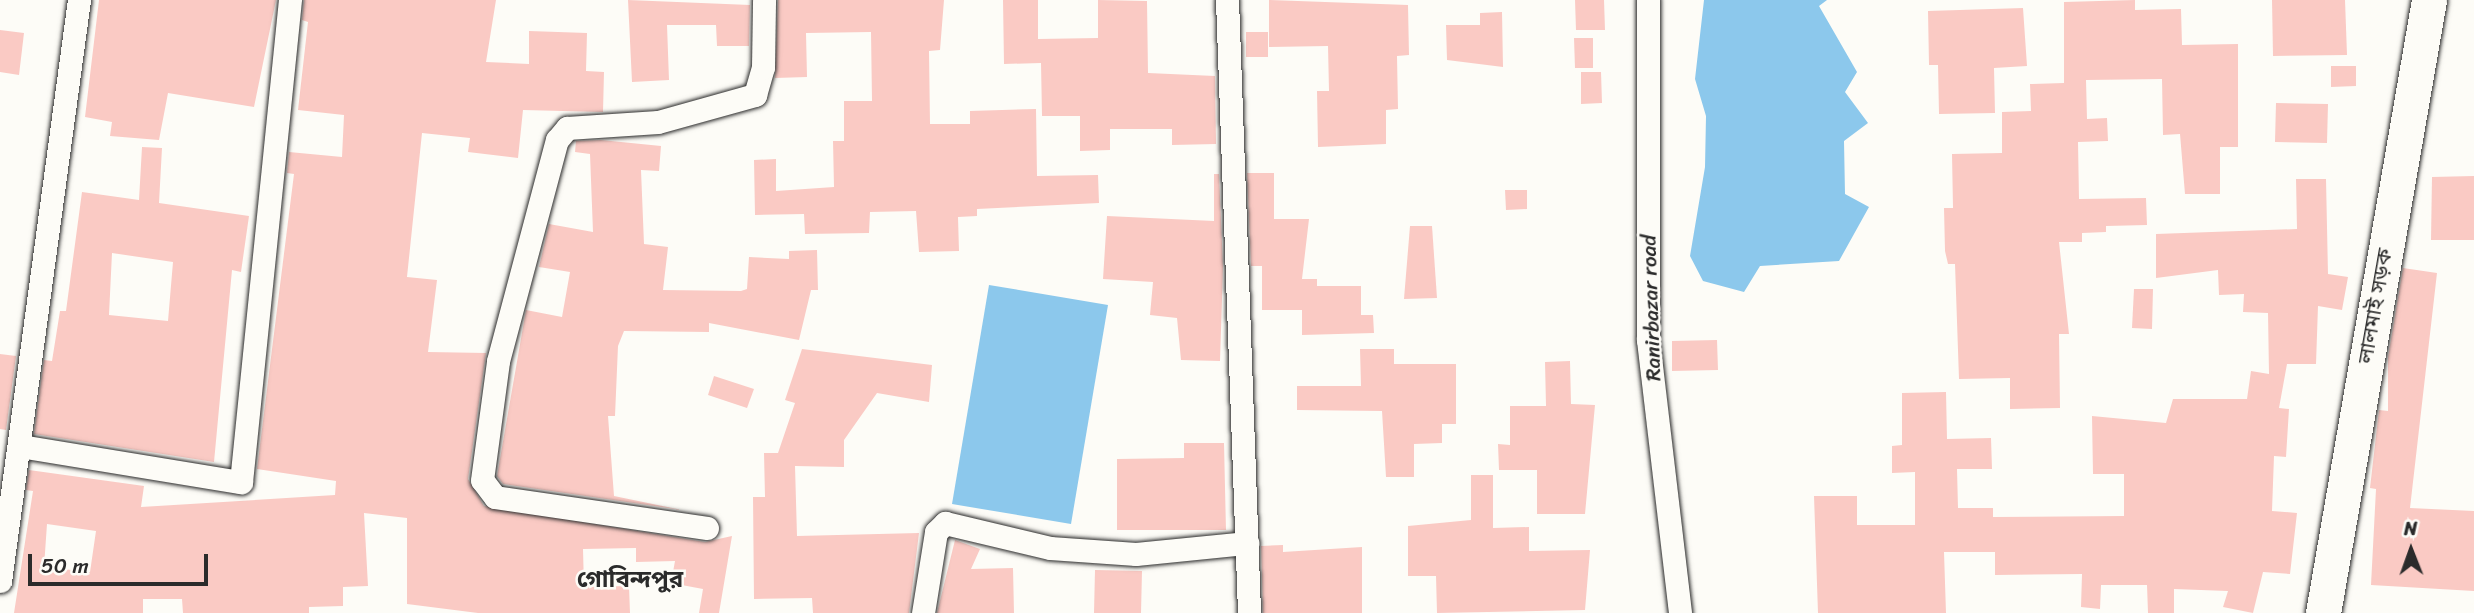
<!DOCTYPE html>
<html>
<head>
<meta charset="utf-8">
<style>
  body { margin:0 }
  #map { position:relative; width:2474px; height:613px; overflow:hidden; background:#fdfcf7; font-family:Sriracha,"Noto Sans Bengali",sans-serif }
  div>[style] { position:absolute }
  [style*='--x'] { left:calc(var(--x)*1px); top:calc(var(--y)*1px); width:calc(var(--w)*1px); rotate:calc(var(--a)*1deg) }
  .water>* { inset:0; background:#8cc8ec }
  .building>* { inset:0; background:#facac4 }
  .roads { filter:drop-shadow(0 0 2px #2b2b2b) drop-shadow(0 0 2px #2b2b2b) }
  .street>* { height:23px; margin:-11.5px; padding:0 11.5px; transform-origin:11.5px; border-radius:11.5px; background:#fdfcf7 }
  .primary>* { height:35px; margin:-17.5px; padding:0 17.5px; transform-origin:17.5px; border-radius:17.5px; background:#fdfcf7 }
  span { translate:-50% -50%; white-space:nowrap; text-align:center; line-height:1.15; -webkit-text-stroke:5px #fdfcf7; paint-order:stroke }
  .street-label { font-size:21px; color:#2b2b2b }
  .quarter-label { font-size:24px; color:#2b2b2b; font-weight:700 }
  .north { position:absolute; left:2376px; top:515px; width:70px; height:70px; -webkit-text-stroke:5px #fdfcf7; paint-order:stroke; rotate:359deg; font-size:19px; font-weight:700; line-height:28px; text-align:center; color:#2b2b2b }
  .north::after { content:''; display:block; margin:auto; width:24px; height:32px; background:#2b2b2b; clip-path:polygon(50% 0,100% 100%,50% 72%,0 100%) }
  .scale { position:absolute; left:28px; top:554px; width:180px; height:32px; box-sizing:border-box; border:4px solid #2b2b2b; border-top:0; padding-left:9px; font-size:21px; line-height:24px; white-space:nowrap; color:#2b2b2b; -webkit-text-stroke:5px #fdfcf7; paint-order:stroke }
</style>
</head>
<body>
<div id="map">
  <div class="water">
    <div style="clip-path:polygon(1704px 0,1827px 0,1819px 6px,1857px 72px,1845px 92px,1868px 123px,1844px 141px,1845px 194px,1869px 207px,1839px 261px,1760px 266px,1744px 292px,1703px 281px,1690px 256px,1705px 167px,1706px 116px,1695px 79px)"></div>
    <div style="clip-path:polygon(989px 285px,1108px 305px,1071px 524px,952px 504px)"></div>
  </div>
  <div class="building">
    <div style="clip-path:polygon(99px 0,276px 0,254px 107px,168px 93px,159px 140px,110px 136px,112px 122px,85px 117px)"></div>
    <div style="clip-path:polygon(evenodd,304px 0,496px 0,486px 62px,529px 64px,529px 31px,587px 33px,586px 71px,604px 72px,603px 112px,523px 110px,518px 158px,468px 152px,470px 138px,422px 133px,407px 277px,437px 280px,428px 352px,486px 353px,468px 479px,484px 506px,705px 542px,732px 536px,719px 613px,699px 613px,703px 589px,671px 583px,675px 561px,636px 562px,636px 548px,583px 549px,584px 587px,629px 586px,630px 613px,478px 613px,407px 604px,407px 518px,364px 513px,368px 586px,343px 587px,343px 606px,309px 607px,309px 613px,183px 613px,182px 599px,143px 599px,143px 613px,14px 613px,33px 491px,26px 490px,29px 470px,144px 486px,141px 507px,335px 495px,336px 481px,257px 469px,294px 174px,287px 173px,289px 152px,342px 157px,344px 115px,298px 110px,308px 22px,302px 20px,304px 0,47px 524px,96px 531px,90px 572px,44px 567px,47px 524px)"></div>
    <div style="clip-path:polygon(628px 0,750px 5px,749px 46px,717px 46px,716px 25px,667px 25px,669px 80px,632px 82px)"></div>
    <div style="clip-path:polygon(778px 0,944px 0,940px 50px,929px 51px,930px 124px,970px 124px,970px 111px,1036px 109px,1037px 176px,1098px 175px,1099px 203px,977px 209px,977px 216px,958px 217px,959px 251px,919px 252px,916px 211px,870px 212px,869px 233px,805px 234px,804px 214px,755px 215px,754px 160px,776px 159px,776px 191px,834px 187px,833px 141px,844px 141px,844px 101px,872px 101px,871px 32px,806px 33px,807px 77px,775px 78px)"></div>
    <div style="clip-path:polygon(1003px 0,1038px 0,1038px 39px,1098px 38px,1098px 0,1147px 1px,1148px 73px,1215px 76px,1216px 144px,1172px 145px,1172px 129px,1110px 129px,1110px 150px,1080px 151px,1080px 116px,1042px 116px,1041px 63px,1004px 64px)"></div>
    <div style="clip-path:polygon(1269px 0,1408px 5px,1409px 55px,1397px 56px,1398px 109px,1386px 110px,1386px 144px,1318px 147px,1317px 91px,1329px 91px,1328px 46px,1269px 47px)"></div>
    <div style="clip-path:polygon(1575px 0,1604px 0,1605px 30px,1576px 30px)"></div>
    <div style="clip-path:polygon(2135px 0,2135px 10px,2181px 9px,2182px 45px,2238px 44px,2238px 147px,2220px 147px,2220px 194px,2185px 194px,2180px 134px,2163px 135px,2162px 79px,2086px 80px,2087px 119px,2107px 118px,2108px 141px,2078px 142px,2079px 199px,2146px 198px,2147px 225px,2106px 226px,2106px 232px,2082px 233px,2082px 242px,2059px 242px,2069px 334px,2059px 334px,2060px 408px,2010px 409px,2010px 378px,1959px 379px,1955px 264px,1948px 264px,1945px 251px,1944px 208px,1953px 208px,1952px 154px,2002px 153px,2002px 112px,2031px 111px,2030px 84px,2064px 83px,2064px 2px)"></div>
    <div style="clip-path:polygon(2272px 0,2345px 0,2347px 55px,2273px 56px)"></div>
    <div style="clip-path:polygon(2023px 8px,2027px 66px,1994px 68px,1995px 113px,1939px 114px,1938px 65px,1929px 65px,1928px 11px)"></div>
    <div style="clip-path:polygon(1502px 12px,1503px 67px,1447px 60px,1446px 25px,1480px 25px,1480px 13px)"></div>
    <div style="clip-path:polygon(0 30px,24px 33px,19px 75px,0 72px)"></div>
    <div style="clip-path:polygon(1246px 32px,1268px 32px,1268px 57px,1246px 57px)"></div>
    <div style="clip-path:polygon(1574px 38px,1593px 38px,1593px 68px,1575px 68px)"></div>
    <div style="clip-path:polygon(2331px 66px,2356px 66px,2356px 86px,2331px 87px)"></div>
    <div style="clip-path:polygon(1581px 72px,1601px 72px,1602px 103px,1581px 104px)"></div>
    <div style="clip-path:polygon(2276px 103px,2328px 104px,2327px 143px,2275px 142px)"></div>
    <div style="clip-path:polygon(601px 140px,661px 146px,659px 171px,641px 170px,644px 244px,668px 247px,663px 290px,741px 291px,747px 289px,749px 257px,789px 259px,789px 251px,817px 250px,818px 290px,811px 290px,799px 340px,709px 323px,709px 332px,624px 331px,618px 346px,615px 416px,608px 416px,614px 496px,682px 510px,503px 484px,497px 476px,526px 310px,562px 317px,570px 272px,539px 267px,549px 224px,593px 232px,590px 154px,575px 152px,576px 141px)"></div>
    <div style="clip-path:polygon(evenodd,142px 147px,162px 148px,159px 203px,249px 216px,241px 272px,232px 270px,214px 462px,34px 434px,44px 360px,52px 361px,60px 311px,66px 311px,82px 192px,139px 200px,142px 147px,112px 253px,173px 262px,168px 321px,109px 315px,112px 253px)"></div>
    <div style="clip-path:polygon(1247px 173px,1274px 173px,1274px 219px,1309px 219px,1302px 279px,1317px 279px,1317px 286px,1361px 286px,1361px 315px,1373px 315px,1374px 333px,1302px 335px,1302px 310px,1262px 310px,1262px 266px,1251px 266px)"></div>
    <div style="clip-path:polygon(1214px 174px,1219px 174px,1223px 267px,1220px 361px,1181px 360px,1177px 318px,1150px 315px,1153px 282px,1103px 279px,1107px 216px,1214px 221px)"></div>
    <div style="clip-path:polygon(2474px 176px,2474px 240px,2431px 240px,2432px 177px)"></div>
    <div style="clip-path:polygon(2296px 179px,2326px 179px,2328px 274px,2348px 277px,2342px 310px,2318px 306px,2316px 364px,2287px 364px,2279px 408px,2289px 409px,2286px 457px,2274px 456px,2272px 511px,2297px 513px,2290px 574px,2263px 572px,2253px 613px,2223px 607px,2228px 591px,2174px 589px,2174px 613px,2148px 613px,2147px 585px,2101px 585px,2100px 609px,2081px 607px,2082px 574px,1995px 575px,1995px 552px,1944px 552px,1946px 613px,1818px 613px,1814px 496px,1857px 496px,1857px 525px,1915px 525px,1915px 472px,1892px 473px,1892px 446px,1902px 445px,1902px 393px,1946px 392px,1947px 439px,1991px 438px,1992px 469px,1957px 469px,1958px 508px,1993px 508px,1993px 517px,2124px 516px,2124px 474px,2093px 474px,2092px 416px,2166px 423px,2173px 399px,2247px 399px,2251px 371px,2269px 374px,2268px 313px,2243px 312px,2244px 294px,2219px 295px,2218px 270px,2156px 278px,2156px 234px,2297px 229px)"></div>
    <div style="clip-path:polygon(1505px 190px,1527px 190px,1527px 209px,1506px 210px)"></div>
    <div style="clip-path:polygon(1410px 226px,1432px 226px,1437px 298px,1404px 299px)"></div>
    <div style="clip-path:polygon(2403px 268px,2437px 273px,2410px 508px,2474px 511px,2474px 591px,2371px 585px,2376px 489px,2370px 488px,2379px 410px,2388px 411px,2388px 357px)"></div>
    <div style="clip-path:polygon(2134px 289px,2153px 289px,2152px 329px,2132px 328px)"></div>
    <div style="clip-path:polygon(1717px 340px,1718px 370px,1672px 371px,1672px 341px)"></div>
    <div style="clip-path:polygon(802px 349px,932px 365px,929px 402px,877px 393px,844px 440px,844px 467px,795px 466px,797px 536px,919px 533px,909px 613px,813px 613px,812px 598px,754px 599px,753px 497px,765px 497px,764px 453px,778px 453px,795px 403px,785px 400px)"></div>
    <div style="clip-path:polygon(1360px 349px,1394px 349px,1394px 364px,1456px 364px,1456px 424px,1442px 424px,1442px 443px,1414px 444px,1414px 477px,1386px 477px,1382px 411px,1297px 410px,1297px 386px,1361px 386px)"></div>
    <div style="clip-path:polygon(0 354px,16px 356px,6px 430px,0 429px)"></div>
    <div style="clip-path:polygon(1570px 361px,1571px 404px,1595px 405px,1585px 514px,1537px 514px,1537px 470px,1499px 470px,1498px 444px,1510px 445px,1510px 406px,1546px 406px,1545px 362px)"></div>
    <div style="clip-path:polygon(714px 376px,754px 389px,747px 408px,708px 395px)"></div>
    <div style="clip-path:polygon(1184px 443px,1224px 443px,1226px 530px,1117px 530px,1117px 459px,1184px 458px)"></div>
    <div style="clip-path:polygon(1471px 475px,1493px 475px,1493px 528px,1529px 527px,1529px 551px,1590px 550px,1585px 610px,1437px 613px,1436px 576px,1408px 576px,1408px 526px,1471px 520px)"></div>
    <div style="clip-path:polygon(955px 540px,980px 549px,971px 569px,1013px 568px,1014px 613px,937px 613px)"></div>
    <div style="clip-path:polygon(1283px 545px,1283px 552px,1362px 547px,1362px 613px,1263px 613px,1261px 546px)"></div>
    <div style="clip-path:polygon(1095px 570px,1142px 571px,1141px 613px,1094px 613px)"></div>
  </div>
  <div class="roads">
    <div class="street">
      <div style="--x:1227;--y:0;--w:613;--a:87.94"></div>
      <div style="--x:1648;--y:0;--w:340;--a:90"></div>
      <div style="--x:1648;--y:340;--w:275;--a:83.3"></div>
      <div style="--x:20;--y:446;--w:224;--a:9.3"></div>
      <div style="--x:241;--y:482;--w:484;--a:-84.2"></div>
      <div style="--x:707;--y:528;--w:214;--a:-171.7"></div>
      <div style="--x:495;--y:497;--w:21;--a:-127"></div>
      <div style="--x:482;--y:480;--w:120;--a:-82.3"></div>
      <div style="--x:498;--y:361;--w:229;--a:-75.1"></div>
      <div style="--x:557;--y:140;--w:16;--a:-50"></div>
      <div style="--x:567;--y:128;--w:91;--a:-3.8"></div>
      <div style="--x:658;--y:122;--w:101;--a:-15.6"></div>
      <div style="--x:755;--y:95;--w:29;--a:-74"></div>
      <div style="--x:763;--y:67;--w:67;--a:-89.1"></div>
      <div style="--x:0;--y:581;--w:586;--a:-82.26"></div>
      <div style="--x:923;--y:613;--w:82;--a:-80.9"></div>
      <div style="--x:936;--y:532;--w:13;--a:-45"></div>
      <div style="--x:945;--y:523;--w:108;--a:13.4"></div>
      <div style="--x:1050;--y:548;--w:86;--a:4"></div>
      <div style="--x:1136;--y:554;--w:112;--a:-5.7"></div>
    </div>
    <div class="primary">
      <div style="--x:2323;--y:613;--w:622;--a:-80.19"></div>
    </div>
  </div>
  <div class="street-label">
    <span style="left:2375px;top:306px;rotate:-80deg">লালমাই সড়ক</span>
    <span style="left:1651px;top:308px;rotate:-92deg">Ranirbazar road</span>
  </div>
  <div class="quarter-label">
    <span style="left:630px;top:580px">গোবিন্দপুর</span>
  </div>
  <div class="north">N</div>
  <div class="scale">50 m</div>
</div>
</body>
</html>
